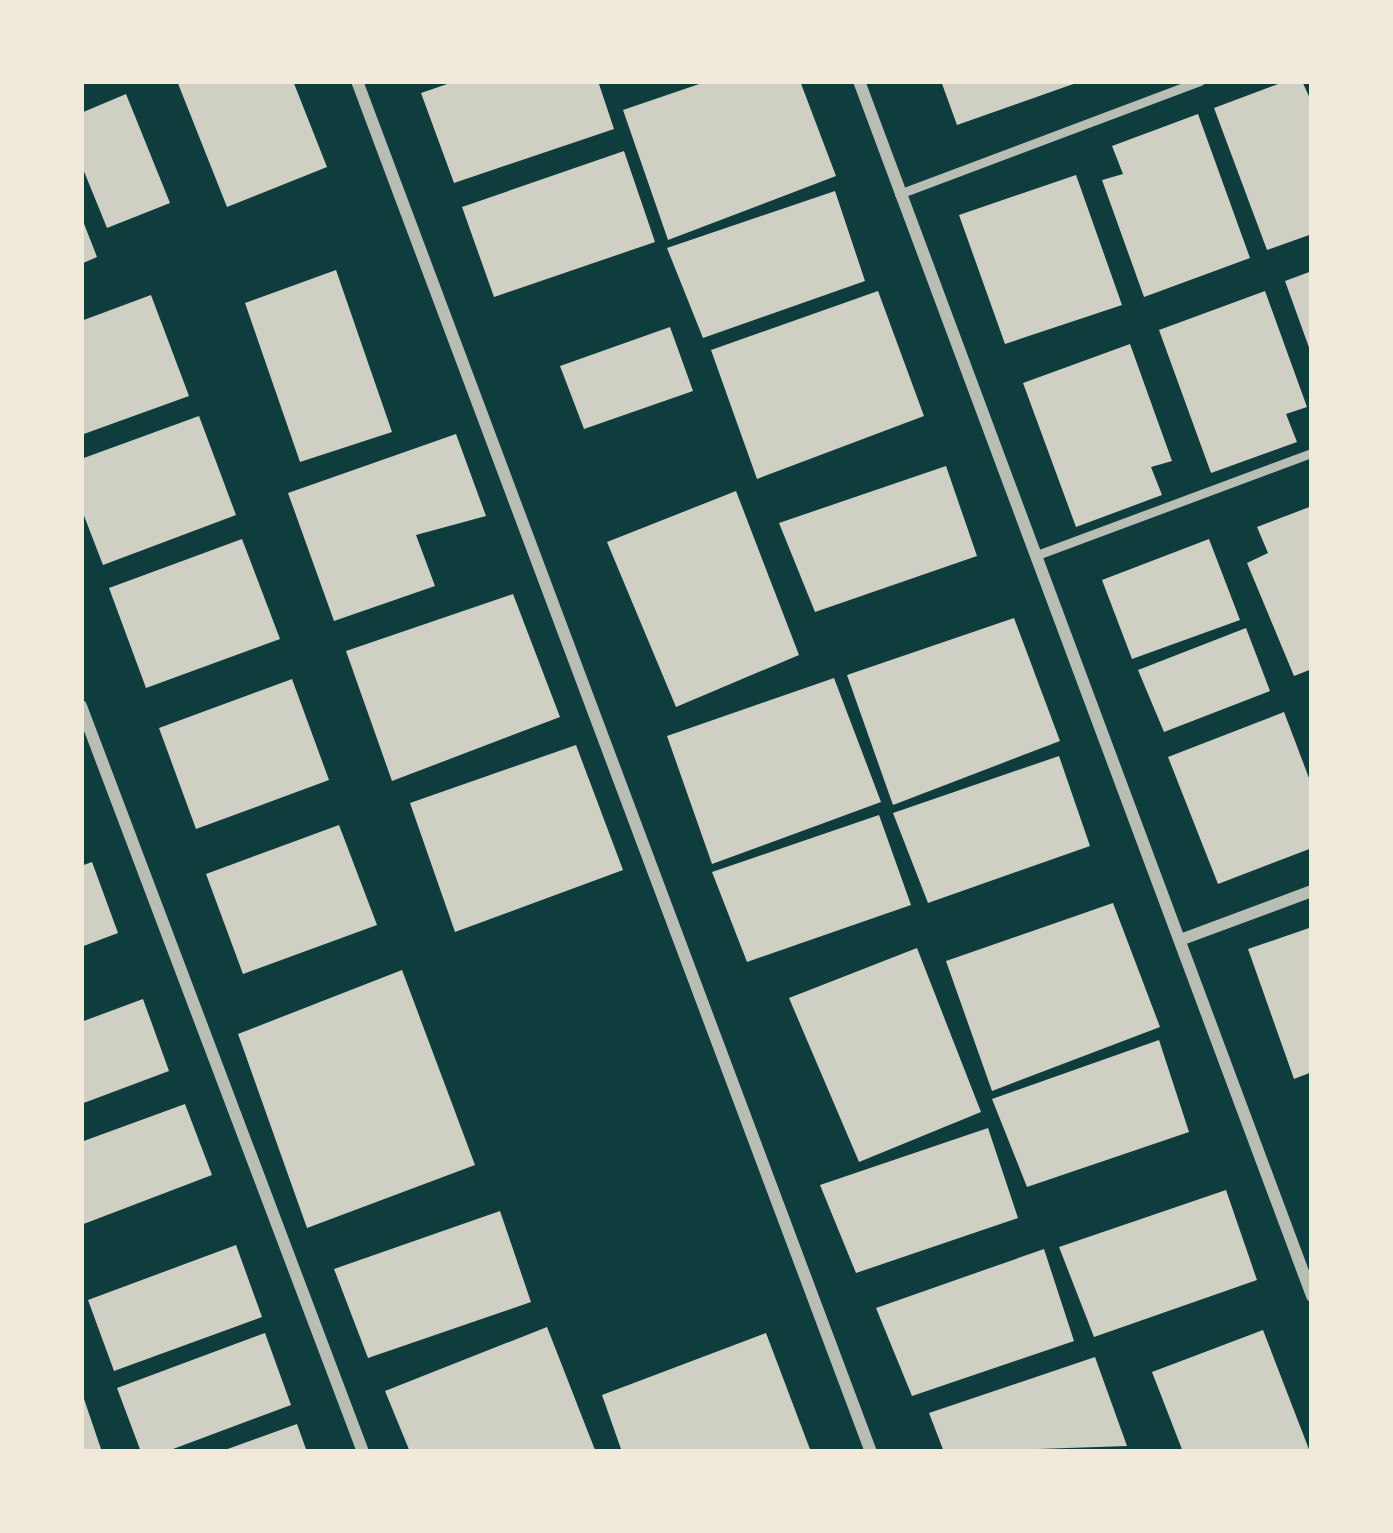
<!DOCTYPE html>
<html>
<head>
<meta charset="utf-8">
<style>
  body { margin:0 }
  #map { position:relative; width:1393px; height:1533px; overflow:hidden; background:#0f3d3e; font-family:"PT Sans",sans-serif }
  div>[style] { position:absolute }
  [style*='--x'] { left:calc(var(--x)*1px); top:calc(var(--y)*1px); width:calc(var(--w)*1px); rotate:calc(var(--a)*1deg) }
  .building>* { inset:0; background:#cfcfc3 }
  .service>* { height:9px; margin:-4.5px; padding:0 4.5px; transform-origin:4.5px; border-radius:4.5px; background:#b8beb3 }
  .minor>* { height:12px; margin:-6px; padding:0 6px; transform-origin:6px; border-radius:6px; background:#b8beb3 }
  span { translate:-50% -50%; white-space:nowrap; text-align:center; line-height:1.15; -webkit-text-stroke:10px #f1e9da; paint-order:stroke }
  .frame { position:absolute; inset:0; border:84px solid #f1e9da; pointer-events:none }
</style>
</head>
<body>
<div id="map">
  <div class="building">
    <div style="clip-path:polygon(177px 81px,293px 81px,327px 167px,227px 207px)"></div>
    <div style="clip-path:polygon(456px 81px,598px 81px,614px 129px,454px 183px,421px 93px)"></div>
    <div style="clip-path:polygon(708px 81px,800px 81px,836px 176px,668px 240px,623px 110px)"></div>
    <div style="clip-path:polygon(941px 81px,1079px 81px,1079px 82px,957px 125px)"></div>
    <div style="clip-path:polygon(1286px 81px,1302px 81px,1312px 103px,1312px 234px,1267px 250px,1214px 108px)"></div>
    <div style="clip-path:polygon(126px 94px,170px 203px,107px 228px,81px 164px,81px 113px)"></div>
    <div style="clip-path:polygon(1198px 114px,1250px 258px,1144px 297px,1102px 180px,1123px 174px,1112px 146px)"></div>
    <div style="clip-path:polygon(624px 151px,655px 242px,494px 297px,462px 207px)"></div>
    <div style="clip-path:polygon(1076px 175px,1122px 305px,1005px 344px,959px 215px)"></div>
    <div style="clip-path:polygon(835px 191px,865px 281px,703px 338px,667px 248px)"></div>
    <div style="clip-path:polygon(81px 216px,97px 257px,81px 264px)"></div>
    <div style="clip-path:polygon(336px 270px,392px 432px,300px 462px,245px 303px)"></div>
    <div style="clip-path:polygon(1312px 271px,1312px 353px,1311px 353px,1285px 281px)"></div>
    <div style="clip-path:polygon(878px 291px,924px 416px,757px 479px,711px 350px)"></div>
    <div style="clip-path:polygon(1265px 291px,1307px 407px,1286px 414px,1297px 442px,1211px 473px,1159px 330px)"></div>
    <div style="clip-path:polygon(151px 295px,189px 396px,81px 435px,81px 321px)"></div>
    <div style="clip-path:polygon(670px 327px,693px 391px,584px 429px,560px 366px)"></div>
    <div style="clip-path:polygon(1130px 344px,1172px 461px,1151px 467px,1162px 495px,1076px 527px,1023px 383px)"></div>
    <div style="clip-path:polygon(199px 416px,236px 515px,103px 565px,81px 508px,81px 459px)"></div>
    <div style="clip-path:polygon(456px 434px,486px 516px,416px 535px,435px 586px,334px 621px,288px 493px)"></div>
    <div style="clip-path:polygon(946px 466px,977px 556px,815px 612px,779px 523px)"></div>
    <div style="clip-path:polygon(736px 491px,799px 655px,676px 707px,607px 542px)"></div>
    <div style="clip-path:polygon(1312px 506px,1312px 669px,1294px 676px,1247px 563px,1268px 553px,1257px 527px)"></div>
    <div style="clip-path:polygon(242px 539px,280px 639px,146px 688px,109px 588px)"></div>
    <div style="clip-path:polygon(1209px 539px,1240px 620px,1132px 659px,1102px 580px)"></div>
    <div style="clip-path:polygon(513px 594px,560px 717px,392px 781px,346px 651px)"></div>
    <div style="clip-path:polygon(1014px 618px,1060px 741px,893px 805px,847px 675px)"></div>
    <div style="clip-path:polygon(1246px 628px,1270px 691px,1164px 732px,1138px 670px)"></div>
    <div style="clip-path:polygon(834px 678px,881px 802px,712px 864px,667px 736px)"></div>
    <div style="clip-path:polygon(292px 679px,329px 780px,196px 829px,159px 728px)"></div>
    <div style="clip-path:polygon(1284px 712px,1312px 786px,1312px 848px,1218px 884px,1168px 757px)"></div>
    <div style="clip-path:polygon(576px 745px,623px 870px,455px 932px,410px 803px)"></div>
    <div style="clip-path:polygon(1059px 756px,1090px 846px,928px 903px,893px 813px)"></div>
    <div style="clip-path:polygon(879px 815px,911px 905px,747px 962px,712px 872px)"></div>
    <div style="clip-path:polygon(339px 825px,377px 925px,243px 974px,206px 874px)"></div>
    <div style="clip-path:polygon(92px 862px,118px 933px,81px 947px,81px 866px)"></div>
    <div style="clip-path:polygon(1113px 903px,1160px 1027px,992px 1091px,946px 961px)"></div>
    <div style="clip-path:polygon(1312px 927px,1312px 1072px,1294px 1079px,1248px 949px)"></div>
    <div style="clip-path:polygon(917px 948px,981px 1112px,859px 1162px,789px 998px)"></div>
    <div style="clip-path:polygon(402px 970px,475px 1165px,307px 1228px,238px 1034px)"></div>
    <div style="clip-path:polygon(143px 999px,169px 1071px,81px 1104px,81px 1022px)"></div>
    <div style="clip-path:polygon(1159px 1040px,1189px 1132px,1027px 1187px,992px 1099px)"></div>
    <div style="clip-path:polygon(185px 1104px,212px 1175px,81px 1225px,81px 1142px)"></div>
    <div style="clip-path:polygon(988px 1128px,1018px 1218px,856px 1273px,820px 1185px)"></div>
    <div style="clip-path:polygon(1226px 1190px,1257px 1280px,1094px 1337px,1059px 1247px)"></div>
    <div style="clip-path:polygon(500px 1211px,531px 1302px,368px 1358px,334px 1269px)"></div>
    <div style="clip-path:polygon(236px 1245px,262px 1317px,114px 1371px,88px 1300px)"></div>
    <div style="clip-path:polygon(1044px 1249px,1074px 1341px,912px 1396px,876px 1308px)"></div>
    <div style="clip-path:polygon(547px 1327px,595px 1450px,410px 1452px,385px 1391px)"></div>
    <div style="clip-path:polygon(1263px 1330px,1310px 1452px,1183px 1452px,1152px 1372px)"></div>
    <div style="clip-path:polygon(265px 1333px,291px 1405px,165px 1452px,141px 1452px,117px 1388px)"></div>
    <div style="clip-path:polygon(766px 1333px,811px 1452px,622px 1452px,602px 1395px)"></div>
    <div style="clip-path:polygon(1095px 1357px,1127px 1446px,944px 1452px,929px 1413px)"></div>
    <div style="clip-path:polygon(81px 1393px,82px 1393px,102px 1452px,81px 1452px)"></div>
    <div style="clip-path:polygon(297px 1424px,307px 1452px,222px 1452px,222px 1451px)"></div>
  </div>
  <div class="service">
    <div style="--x:899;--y:194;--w:322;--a:-20.6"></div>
    <div style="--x:1037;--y:555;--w:293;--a:-20.4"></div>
  </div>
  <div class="minor">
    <div style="--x:357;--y:81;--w:1464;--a:69.45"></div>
    <div style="--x:859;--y:81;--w:1297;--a:69.55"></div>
    <div style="--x:81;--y:706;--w:798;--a:69.29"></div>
    <div style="--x:1180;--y:940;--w:141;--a:-20.4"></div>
  </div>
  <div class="frame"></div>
</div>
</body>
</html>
